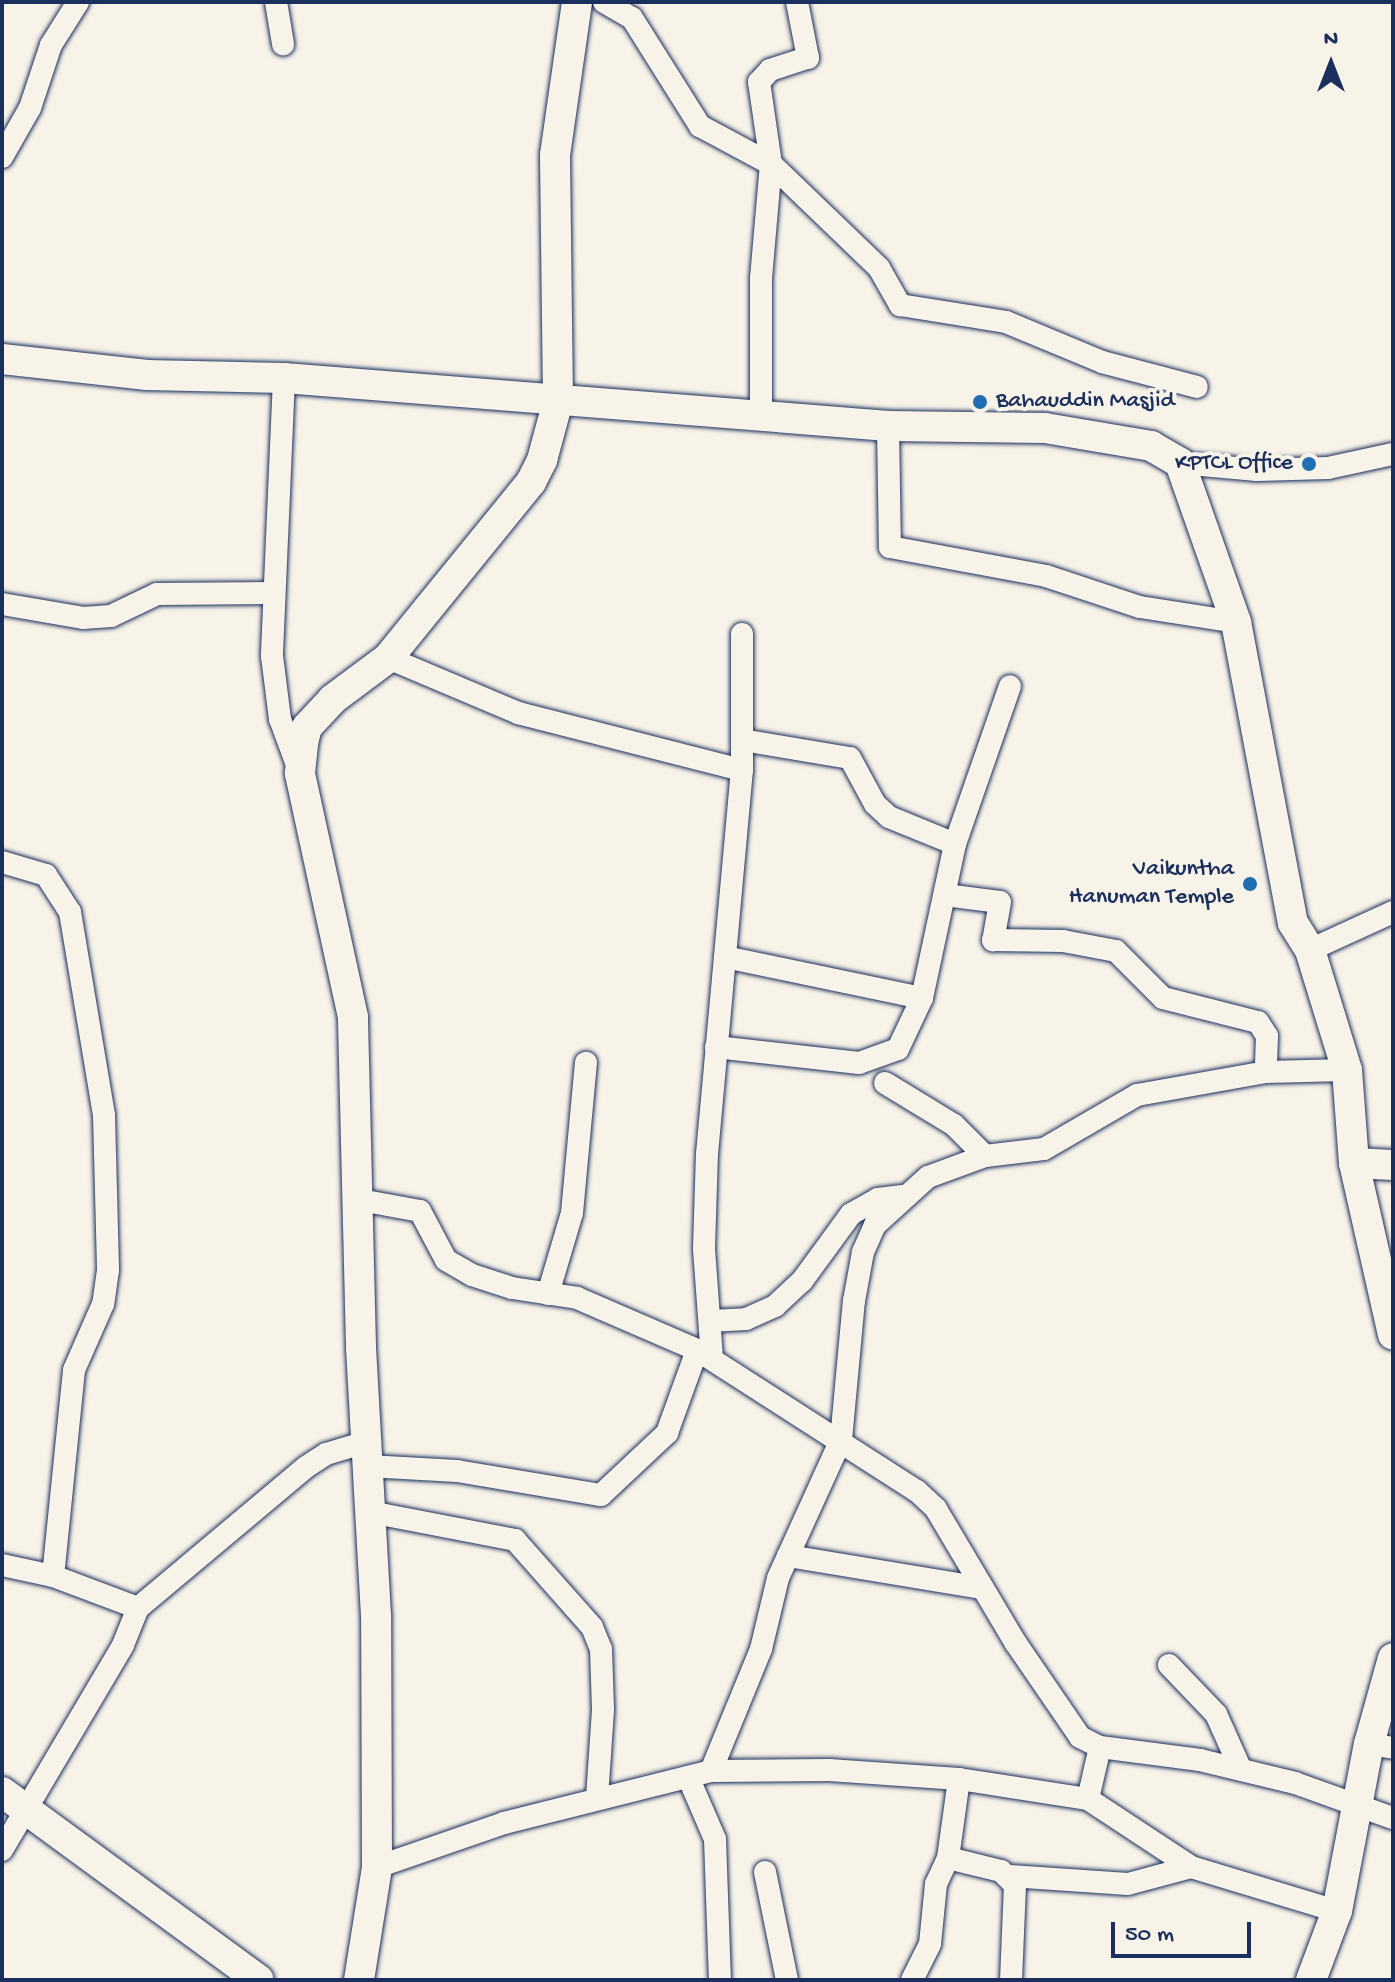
<!DOCTYPE html>
<html>
<head>
<meta charset="utf-8">
<style>
  body { margin:0 }
  #map { position:relative; width:1395px; height:1982px; overflow:hidden; background:#f7f3e8; font-family:"Gochi Hand",sans-serif }
  div>[style] { position:absolute }
  [style*='--x'] { left:calc(var(--x)*1px); top:calc(var(--y)*1px); width:calc(var(--w)*1px); rotate:calc(var(--a)*1deg) }
  .roads { filter:drop-shadow(0 0 2px #1b2f5e) drop-shadow(0 0 2px #1b2f5e) }
  .street>* { height:22px; margin:-11px; padding:0 11px; transform-origin:11px; border-radius:11px; background:#f7f3e8 }
  .secondary>* { height:30px; margin:-15px; padding:0 15px; transform-origin:15px; border-radius:15px; background:#f7f3e8 }
  .dots>* { width:22px; height:22px; translate:-50% -50%; box-sizing:border-box; border:4px solid #f7f3e8; border-radius:50% }
  span { translate:-50% -50%; white-space:nowrap; text-align:center; line-height:1.15; -webkit-text-stroke:8px #f7f3e8; paint-order:stroke }
  .poi-label { font-size:24px; color:#1b2f5e }
  .left { translate:0 -50%; text-align:left }
  .right { translate:-100% -50%; text-align:right }
  .frame { position:absolute; inset:0; border:4px solid #1b2f5e; pointer-events:none }
  .north { position:absolute; left:1291px; top:24px; width:80px; height:80px; -webkit-text-stroke:6px #f7f3e8; paint-order:stroke; rotate:0deg; font-size:22px; font-weight:700; line-height:32px; text-align:center; color:#1b2f5e }
  .north::after { content:''; display:block; margin:auto; width:28px; height:36px; background:#1b2f5e; clip-path:polygon(50% 0,100% 100%,50% 72%,0 100%) }
  .scale { position:absolute; left:1111px; top:1922px; width:140px; height:36px; box-sizing:border-box; border:4px solid #1b2f5e; border-top:0; padding-left:10px; font-size:24px; line-height:28px; white-space:nowrap; color:#1b2f5e; -webkit-text-stroke:6px #f7f3e8; paint-order:stroke }
</style>
</head>
<body>
<div id="map">
  <div class="roads">
    <div class="street">
      <div style="--x:276;--y:2;--w:43;--a:80.5"></div>
      <div style="--x:604;--y:2;--w:32;--a:30"></div>
      <div style="--x:632;--y:18;--w:128;--a:57.8"></div>
      <div style="--x:700;--y:126;--w:81;--a:28.2"></div>
      <div style="--x:771;--y:164;--w:150;--a:43.9"></div>
      <div style="--x:879;--y:268;--w:43;--a:60.4"></div>
      <div style="--x:900;--y:305;--w:107;--a:9.1"></div>
      <div style="--x:1006;--y:322;--w:104;--a:22.6"></div>
      <div style="--x:1102;--y:362;--w:98;--a:14.7"></div>
      <div style="--x:2;--y:157;--w:56;--a:-60.3"></div>
      <div style="--x:30;--y:108;--w:66;--a:-71.6"></div>
      <div style="--x:51;--y:45;--w:51;--a:-57.9"></div>
      <div style="--x:284;--y:378;--w:278;--a:92.5"></div>
      <div style="--x:272;--y:656;--w:64;--a:82.8"></div>
      <div style="--x:280;--y:719;--w:58;--a:69.7"></div>
      <div style="--x:761;--y:416;--w:138;--a:-90"></div>
      <div style="--x:761;--y:278;--w:114;--a:-85"></div>
      <div style="--x:771;--y:164;--w:83;--a:-98.3"></div>
      <div style="--x:759;--y:82;--w:16;--a:-47"></div>
      <div style="--x:770;--y:70;--w:40;--a:-18"></div>
      <div style="--x:808;--y:58;--w:57;--a:-101.1"></div>
      <div style="--x:888;--y:426;--w:121;--a:89.1"></div>
      <div style="--x:890;--y:547;--w:159;--a:10.5"></div>
      <div style="--x:1046;--y:576;--w:99;--a:18.3"></div>
      <div style="--x:1140;--y:607;--w:97;--a:8.9"></div>
      <div style="--x:1180;--y:463;--w:77;--a:5.2"></div>
      <div style="--x:1257;--y:470;--w:71;--a:-1.6"></div>
      <div style="--x:1328;--y:468;--w:66;--a:-12.2"></div>
      <div style="--x:2;--y:604;--w:82;--a:9.8"></div>
      <div style="--x:83;--y:618;--w:28;--a:-4"></div>
      <div style="--x:111;--y:616;--w:51;--a:-25.6"></div>
      <div style="--x:157;--y:594;--w:115;--a:-0.5"></div>
      <div style="--x:388;--y:658;--w:141;--a:22.9"></div>
      <div style="--x:518;--y:713;--w:231;--a:14.3"></div>
      <div style="--x:742;--y:740;--w:109;--a:9.5"></div>
      <div style="--x:850;--y:758;--w:52;--a:61.5"></div>
      <div style="--x:875;--y:804;--w:19;--a:43"></div>
      <div style="--x:889;--y:817;--w:71;--a:22.2"></div>
      <div style="--x:2;--y:862;--w:46;--a:16.5"></div>
      <div style="--x:46;--y:875;--w:44;--a:57"></div>
      <div style="--x:70;--y:912;--w:206;--a:80.5"></div>
      <div style="--x:104;--y:1115;--w:155;--a:88.5"></div>
      <div style="--x:108;--y:1270;--w:34;--a:98"></div>
      <div style="--x:103;--y:1304;--w:72;--a:113.7"></div>
      <div style="--x:74;--y:1370;--w:207;--a:95.8"></div>
      <div style="--x:945;--y:895;--w:55;--a:7.3"></div>
      <div style="--x:1000;--y:902;--w:39;--a:100"></div>
      <div style="--x:993;--y:940;--w:70;--a:0.8"></div>
      <div style="--x:1063;--y:941;--w:54;--a:10.7"></div>
      <div style="--x:1116;--y:951;--w:66;--a:45"></div>
      <div style="--x:1163;--y:998;--w:98;--a:14.2"></div>
      <div style="--x:1258;--y:1022;--w:17;--a:57"></div>
      <div style="--x:1267;--y:1036;--w:36;--a:92"></div>
      <div style="--x:1310;--y:950;--w:91;--a:-24.6"></div>
      <div style="--x:725;--y:957;--w:201;--a:11.8"></div>
      <div style="--x:716;--y:1047;--w:144;--a:6.4"></div>
      <div style="--x:859;--y:1063;--w:41;--a:-19.7"></div>
      <div style="--x:898;--y:1049;--w:56;--a:-64.8"></div>
      <div style="--x:922;--y:998;--w:157;--a:-77.9"></div>
      <div style="--x:955;--y:844;--w:167;--a:-70.8"></div>
      <div style="--x:885;--y:1083;--w:81;--a:31.3"></div>
      <div style="--x:954;--y:1125;--w:44;--a:45"></div>
      <div style="--x:360;--y:1200;--w:61;--a:10.4"></div>
      <div style="--x:420;--y:1211;--w:55;--a:62"></div>
      <div style="--x:446;--y:1260;--w:30;--a:30"></div>
      <div style="--x:472;--y:1275;--w:42;--a:18"></div>
      <div style="--x:512;--y:1288;--w:66;--a:8.7"></div>
      <div style="--x:577;--y:1298;--w:131;--a:23.4"></div>
      <div style="--x:697;--y:1350;--w:261;--a:32.7"></div>
      <div style="--x:917;--y:1491;--w:26;--a:43"></div>
      <div style="--x:936;--y:1509;--w:155;--a:59.3"></div>
      <div style="--x:1015;--y:1642;--w:115;--a:55.6"></div>
      <div style="--x:1080;--y:1737;--w:22;--a:27"></div>
      <div style="--x:1100;--y:1747;--w:101;--a:7.4"></div>
      <div style="--x:1200;--y:1760;--w:98;--a:13.6"></div>
      <div style="--x:1295;--y:1783;--w:104;--a:19.7"></div>
      <div style="--x:548;--y:1294;--w:84;--a:-73.5"></div>
      <div style="--x:572;--y:1213;--w:151;--a:-84.7"></div>
      <div style="--x:710;--y:1321;--w:36;--a:-3"></div>
      <div style="--x:746;--y:1319;--w:32;--a:-24"></div>
      <div style="--x:775;--y:1306;--w:37;--a:-43"></div>
      <div style="--x:802;--y:1281;--w:83;--a:-53.8"></div>
      <div style="--x:851;--y:1214;--w:31;--a:-29"></div>
      <div style="--x:878;--y:1199;--w:25;--a:-7"></div>
      <div style="--x:712;--y:1358;--w:110;--a:-94.2"></div>
      <div style="--x:704;--y:1248;--w:94;--a:-88.2"></div>
      <div style="--x:707;--y:1154;--w:386;--a:-84.8"></div>
      <div style="--x:742;--y:770;--w:136;--a:-90"></div>
      <div style="--x:368;--y:1466;--w:89;--a:3.2"></div>
      <div style="--x:457;--y:1471;--w:146;--a:9.5"></div>
      <div style="--x:601;--y:1495;--w:91;--a:-43.2"></div>
      <div style="--x:667;--y:1433;--w:88;--a:-70.1"></div>
      <div style="--x:370;--y:1512;--w:148;--a:10.9"></div>
      <div style="--x:515;--y:1540;--w:116;--a:48.5"></div>
      <div style="--x:592;--y:1627;--w:24;--a:68"></div>
      <div style="--x:601;--y:1649;--w:61;--a:88.1"></div>
      <div style="--x:603;--y:1710;--w:87;--a:93.9"></div>
      <div style="--x:788;--y:1556;--w:197;--a:9.4"></div>
      <div style="--x:2;--y:1565;--w:52;--a:12.2"></div>
      <div style="--x:53;--y:1576;--w:91;--a:20.6"></div>
      <div style="--x:1169;--y:1665;--w:68;--a:46.2"></div>
      <div style="--x:1216;--y:1714;--w:61;--a:65.9"></div>
      <div style="--x:1369;--y:1744;--w:24;--a:9"></div>
      <div style="--x:711;--y:1771;--w:132;--a:-67.7"></div>
      <div style="--x:761;--y:1649;--w:73;--a:-76.5"></div>
      <div style="--x:778;--y:1578;--w:152;--a:-65.5"></div>
      <div style="--x:841;--y:1440;--w:140;--a:-84.7"></div>
      <div style="--x:854;--y:1301;--w:50;--a:-79.6"></div>
      <div style="--x:863;--y:1252;--w:30;--a:-66"></div>
      <div style="--x:875;--y:1225;--w:72;--a:-42.2"></div>
      <div style="--x:928;--y:1177;--w:61;--a:-20.2"></div>
      <div style="--x:985;--y:1156;--w:59;--a:-6.8"></div>
      <div style="--x:1044;--y:1149;--w:108;--a:-30.1"></div>
      <div style="--x:1137;--y:1095;--w:131;--a:-10.1"></div>
      <div style="--x:1266;--y:1072;--w:81;--a:-1.4"></div>
      <div style="--x:689;--y:1779;--w:65;--a:66.6"></div>
      <div style="--x:715;--y:1839;--w:141;--a:88"></div>
      <div style="--x:959;--y:1779;--w:80;--a:97.9"></div>
      <div style="--x:948;--y:1858;--w:55;--a:13.8"></div>
      <div style="--x:1001;--y:1871;--w:20;--a:45"></div>
      <div style="--x:1015;--y:1885;--w:95;--a:92.4"></div>
      <div style="--x:1088;--y:1799;--w:53;--a:-77"></div>
      <div style="--x:2;--y:1850;--w:238;--a:-59.4"></div>
      <div style="--x:123;--y:1645;--w:40;--a:-68"></div>
      <div style="--x:138;--y:1608;--w:219;--a:-40"></div>
      <div style="--x:306;--y:1467;--w:24;--a:-33"></div>
      <div style="--x:326;--y:1454;--w:42;--a:-16.7"></div>
      <div style="--x:377;--y:1867;--w:134;--a:-19.1"></div>
      <div style="--x:504;--y:1823;--w:213;--a:-14.1"></div>
      <div style="--x:711;--y:1771;--w:118;--a:-0.5"></div>
      <div style="--x:829;--y:1770;--w:130;--a:4"></div>
      <div style="--x:959;--y:1779;--w:131;--a:8.8"></div>
      <div style="--x:1088;--y:1799;--w:123;--a:33.4"></div>
      <div style="--x:1191;--y:1867;--w:152;--a:16.8"></div>
      <div style="--x:765;--y:1872;--w:110;--a:78.5"></div>
      <div style="--x:1010;--y:1876;--w:118;--a:3.9"></div>
      <div style="--x:1128;--y:1884;--w:65;--a:-15.1"></div>
      <div style="--x:912;--y:1980;--w:40;--a:-63.4"></div>
      <div style="--x:930;--y:1944;--w:60;--a:-84.3"></div>
      <div style="--x:936;--y:1884;--w:29;--a:-65"></div>
    </div>
    <div class="secondary">
      <div style="--x:2;--y:359;--w:146;--a:6.3"></div>
      <div style="--x:147;--y:375;--w:137;--a:1.3"></div>
      <div style="--x:284;--y:378;--w:606;--a:4.54"></div>
      <div style="--x:888;--y:426;--w:157;--a:0.7"></div>
      <div style="--x:1045;--y:428;--w:108;--a:9.6"></div>
      <div style="--x:1151;--y:446;--w:34;--a:30"></div>
      <div style="--x:1180;--y:463;--w:169;--a:70.6"></div>
      <div style="--x:1236;--y:622;--w:306;--a:79.3"></div>
      <div style="--x:1293;--y:923;--w:32;--a:58"></div>
      <div style="--x:1310;--y:950;--w:126;--a:72.9"></div>
      <div style="--x:1347;--y:1070;--w:93;--a:85.7"></div>
      <div style="--x:1354;--y:1163;--w:176;--a:77.2"></div>
      <div style="--x:1354;--y:1163;--w:39;--a:3"></div>
      <div style="--x:2;--y:1792;--w:318;--a:36.2"></div>
      <div style="--x:359;--y:1980;--w:114;--a:-80.9"></div>
      <div style="--x:377;--y:1867;--w:251;--a:-90.2"></div>
      <div style="--x:376;--y:1616;--w:269;--a:-93.2"></div>
      <div style="--x:361;--y:1347;--w:330;--a:-91.4"></div>
      <div style="--x:353;--y:1017;--w:250;--a:-102.3"></div>
      <div style="--x:300;--y:773;--w:30;--a:-84"></div>
      <div style="--x:303;--y:743;--w:16;--a:-76"></div>
      <div style="--x:307;--y:727;--w:38;--a:-47"></div>
      <div style="--x:333;--y:699;--w:69;--a:-36.7"></div>
      <div style="--x:388;--y:658;--w:227;--a:-50.9"></div>
      <div style="--x:531;--y:482;--w:25;--a:-63"></div>
      <div style="--x:542;--y:460;--w:61;--a:-74.8"></div>
      <div style="--x:558;--y:401;--w:246;--a:-90.7"></div>
      <div style="--x:555;--y:155;--w:155;--a:-81.8"></div>
      <div style="--x:1311;--y:1980;--w:74;--a:-69.4"></div>
      <div style="--x:1337;--y:1911;--w:170;--a:-79.2"></div>
      <div style="--x:1369;--y:1744;--w:89;--a:-74.4"></div>
    </div>
  </div>
  <div class="dots">
    <div style="left:980px;top:402px;background:#1f6fb2"></div>
    <div style="left:1309px;top:464px;background:#1f6fb2"></div>
    <div style="left:1250px;top:884px;background:#1f6fb2"></div>
  </div>
  <div class="poi-label">
    <span class="left" style="left:996px;top:402px">Bahauddin Masjid</span>
    <span class="right" style="left:1293px;top:464px">KPTCL Office</span>
    <span class="right" style="left:1234px;top:884px">Vaikuntha<br>Hanuman Temple</span>
  </div>
  <div class="frame"></div>
  <div class="north">N</div>
  <div class="scale">50 m</div>
</div>
</body>
</html>
